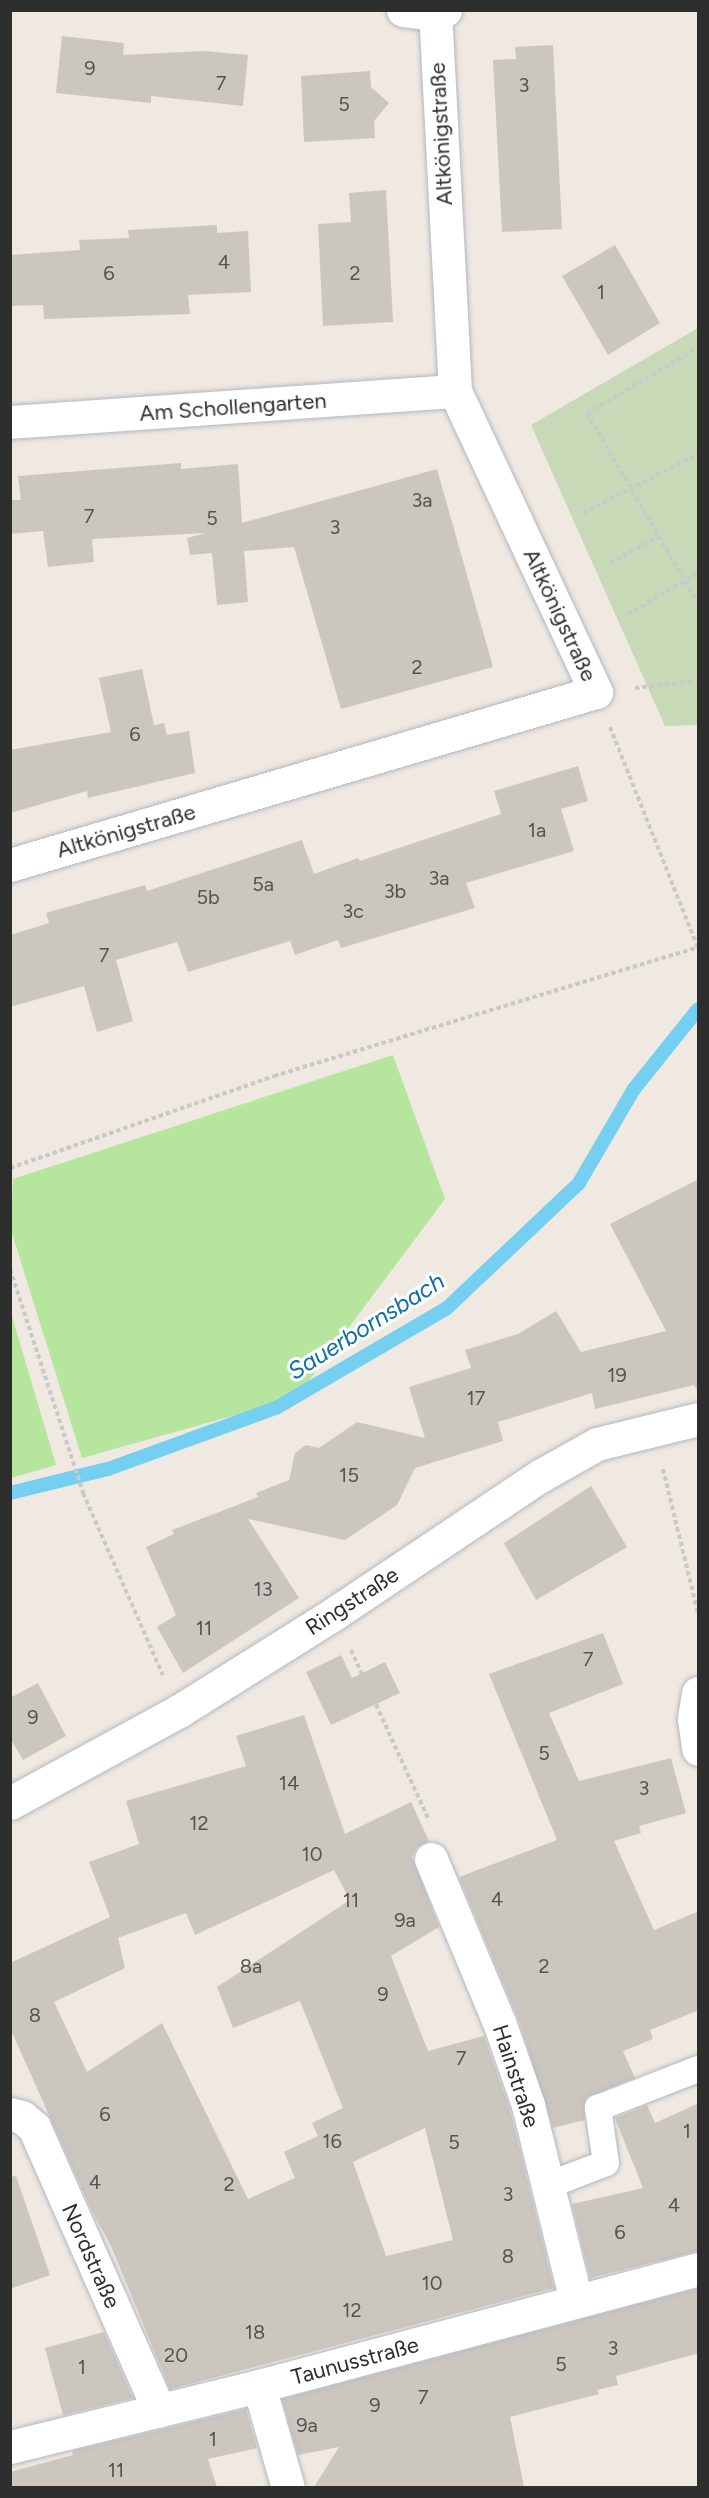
<!DOCTYPE html>
<html>
<head>
<meta charset="utf-8">
<style>
  body { margin:0 }
  #map { position:relative; width:709px; height:2498px; overflow:hidden; background:#efe9e1; font-family:Figtree,sans-serif }
  div>[style] { position:absolute }
  [style*='--x'] { left:calc(var(--x)*1px); top:calc(var(--y)*1px); width:calc(var(--w)*1px); rotate:calc(var(--a)*1deg) }
  .green>* { inset:0; background:#b6e59e }
  .cemetery>* { inset:0; background:#c8d9b8 }
  .stream>* { height:14px; margin:-7px; padding:0 7px; transform-origin:7px; border-radius:7px; background:#75cff0 }
  .building>* { inset:0; background:#cbc7bf }
  .path>* { height:4px; margin-top:-2px; transform-origin:0; background:repeating-linear-gradient(90deg,#c9c9c9 0 4.5px,transparent 0 7.5px) }
  .roads { filter:drop-shadow(0 0 2px #b4b7c1) drop-shadow(0 0 2px #b4b7c1) }
  .lane>* { height:26px; margin:-13px; padding:0 13px; transform-origin:13px; border-radius:13px; background:#fff }
  .street>* { height:33px; margin:-16.5px; padding:0 16.5px; transform-origin:16.5px; border-radius:16.5px; background:#fff }
  .secondary>* { height:33px; margin:-16.5px; padding:0 16.5px; transform-origin:16.5px; border-radius:16.5px; background:#fff }
  span { translate:-50% -50%; white-space:nowrap; text-align:center; line-height:1.15; -webkit-text-stroke:6px #fff; paint-order:stroke }
  .number-label { font-size:20px; color:#555452 }
  .number-label span { -webkit-text-stroke-width:0 }
  .street-label { font-size:22px; color:#2e2e2e }
  .water-label { font-size:24px; color:#0d6fa3; font-style:italic }
  .frame { position:absolute; inset:0; border:12px solid #2e2e2e; pointer-events:none }
</style>
</head>
<body>
<div id="map">
  <div class="green">
    <div style="clip-path:polygon(393px 1055px,445px 1199px,296px 1398px,82px 1458px,11px 1230px,13px 1179px)"></div>
    <div style="clip-path:polygon(11px 1313px,56px 1465px,11px 1478px,10px 1478px)"></div>
  </div>
  <div class="cemetery">
    <div style="clip-path:polygon(698px 328px,698px 725px,665px 726px,531px 425px)"></div>
  </div>
  <div class="stream">
    <div style="--x:10;--y:1493;--w:101;--a:-13.8"></div>
    <div style="--x:108;--y:1469;--w:179;--a:-20"></div>
    <div style="--x:276;--y:1408;--w:198;--a:-30.3"></div>
    <div style="--x:447;--y:1308;--w:182;--a:-43.4"></div>
    <div style="--x:579;--y:1183;--w:109;--a:-59.7"></div>
    <div style="--x:634;--y:1089;--w:102;--a:-51.3"></div>
  </div>
  <div class="building">
    <div style="clip-path:polygon(62px 36px,124px 43px,123px 55px,204px 51px,248px 55px,243px 106px,151px 96px,151px 103px,56px 93px)"></div>
    <div style="clip-path:polygon(553px 45px,562px 229px,502px 232px,493px 60px,516px 59px,515px 47px)"></div>
    <div style="clip-path:polygon(370px 71px,371px 87px,389px 103px,374px 121px,375px 138px,304px 142px,301px 76px)"></div>
    <div style="clip-path:polygon(386px 190px,393px 322px,323px 326px,318px 224px,351px 222px,349px 193px)"></div>
    <div style="clip-path:polygon(217px 225px,217px 233px,248px 231px,251px 292px,188px 295px,190px 314px,44px 319px,43px 305px,10px 306px,10px 255px,80px 250px,79px 240px,129px 238px,128px 230px)"></div>
    <div style="clip-path:polygon(615px 245px,660px 323px,608px 355px,562px 276px)"></div>
    <div style="clip-path:polygon(181px 463px,181px 469px,238px 464px,242px 523px,437px 469px,493px 667px,341px 709px,294px 547px,244px 551px,248px 602px,217px 605px,212px 553px,190px 555px,187px 538px,206px 533px,92px 539px,94px 562px,48px 567px,43px 531px,10px 534px,10px 500px,21px 500px,18px 476px)"></div>
    <div style="clip-path:polygon(142px 669px,154px 725px,164px 723px,167px 735px,189px 731px,195px 773px,88px 798px,87px 791px,10px 813px,10px 750px,111px 732px,99px 678px)"></div>
    <div style="clip-path:polygon(578px 766px,588px 801px,561px 809px,574px 851px,466px 883px,475px 908px,341px 948px,338px 940px,295px 955px,290px 941px,188px 972px,177px 942px,116px 960px,133px 1021px,97px 1032px,84px 986px,10px 1007px,10px 935px,49px 923px,46px 913px,145px 885px,147px 891px,302px 840px,314px 874px,358px 858px,360px 861px,501px 814px,494px 791px)"></div>
    <div style="clip-path:polygon(699px 1179px,699px 1393px,694px 1385px,595px 1409px,592px 1393px,498px 1422px,503px 1441px,415px 1468px,397px 1505px,345px 1540px,248px 1519px,299px 1598px,183px 1673px,157px 1627px,176px 1615px,146px 1547px,174px 1534px,172px 1530px,258px 1497px,256px 1493px,289px 1480px,295px 1453px,306px 1445px,319px 1448px,357px 1422px,425px 1438px,409px 1387px,471px 1368px,465px 1350px,518px 1334px,556px 1311px,581px 1352px,666px 1331px,610px 1224px)"></div>
    <div style="clip-path:polygon(591px 1486px,627px 1547px,536px 1600px,504px 1543px)"></div>
    <div style="clip-path:polygon(603px 1633px,623px 1684px,549px 1713px,579px 1781px,671px 1758px,686px 1813px,639px 1826px,641px 1833px,614px 1841px,654px 1930px,699px 1911px,699px 2010px,650px 2030px,653px 2039px,623px 2051px,635px 2078px,587px 2097px,584px 2104px,585px 2120px,553px 2128px,521px 2026px,459px 1877px,557px 1840px,489px 1674px)"></div>
    <div style="clip-path:polygon(341px 1655px,352px 1678px,385px 1662px,400px 1693px,331px 1725px,306px 1672px)"></div>
    <div style="clip-path:polygon(38px 1683px,66px 1736px,23px 1760px,10px 1738px,10px 1698px)"></div>
    <div style="clip-path:polygon(evenodd,304px 1715px,345px 1834px,411px 1802px,429px 1841px,417px 1847px,412px 1857px,439px 1927px,391px 1956px,428px 2051px,484px 2036px,510px 2110px,554px 2288px,170px 2389px,111px 2246px,92px 2211px,10px 2028px,10px 1963px,110px 1917px,89px 1862px,139px 1844px,126px 1801px,246px 1766px,236px 1736px,304px 1715px,334px 1870px,350px 1900px,217px 1987px,233px 2028px,300px 2001px,343px 2108px,312px 2123px,318px 2136px,284px 2152px,295px 2178px,248px 2199px,162px 2023px,87px 2072px,54px 2002px,125px 1968px,118px 1938px,186px 1913px,195px 1935px,334px 1870px,304px 1715px,425px 2128px,453px 2240px,386px 2256px,353px 2162px,425px 2128px)"></div>
    <div style="clip-path:polygon(699px 2103px,699px 2251px,590px 2278px,572px 2204px,643px 2188px,615px 2118px,647px 2105px,655px 2123px)"></div>
    <div style="clip-path:polygon(16px 2176px,50px 2275px,10px 2289px,10px 2177px)"></div>
    <div style="clip-path:polygon(699px 2288px,699px 2353px,616px 2376px,618px 2385px,597px 2390px,599px 2394px,510px 2417px,524px 2487px,314px 2487px,339px 2447px,298px 2455px,282px 2399px)"></div>
    <div style="clip-path:polygon(104px 2332px,133px 2398px,63px 2415px,45px 2348px)"></div>
    <div style="clip-path:polygon(246px 2409px,257px 2448px,208px 2459px,217px 2487px,10px 2487px,10px 2472px,73px 2455px,72px 2451px)"></div>
  </div>
  <div class="path">
    <div style="--x:583;--y:513;--w:129;--a:-27.2"></div>
    <div style="--x:610;--y:563;--w:56;--a:-28.9"></div>
    <div style="--x:695;--y:598;--w:214;--a:-120.3"></div>
    <div style="--x:587;--y:413;--w:129;--a:-30.4"></div>
    <div style="--x:628;--y:614;--w:81;--a:-30.4"></div>
    <div style="--x:635;--y:688;--w:63;--a:-6.3"></div>
    <div style="--x:610;--y:727;--w:238;--a:68.3"></div>
    <div style="--x:10;--y:1168;--w:280;--a:-19.2"></div>
    <div style="--x:274;--y:1076;--w:443;--a:-16.9"></div>
    <div style="--x:10;--y:1269;--w:236;--a:71.9"></div>
    <div style="--x:83;--y:1493;--w:199;--a:66.3"></div>
    <div style="--x:663;--y:1469;--w:149;--a:76.4"></div>
    <div style="--x:351;--y:1650;--w:187;--a:65.4"></div>
  </div>
  <div class="roads">
    <div class="lane">
      <div style="--x:549;--y:2185;--w:61;--a:-21.1"></div>
      <div style="--x:606;--y:2163;--w:56;--a:-98.3"></div>
      <div style="--x:598;--y:2108;--w:107;--a:-21.3"></div>
    </div>
    <div class="street">
      <div style="--x:403;--y:10;--w:32;--a:7"></div>
      <div style="--x:435;--y:14;--w:11;--a:-22"></div>
      <div style="--x:10;--y:422;--w:446;--a:-4"></div>
      <div style="--x:10;--y:865;--w:611;--a:-16.45"></div>
      <div style="--x:596;--y:692;--w:332;--a:-115.1"></div>
      <div style="--x:455;--y:391;--w:378;--a:-93"></div>
      <div style="--x:698;--y:1693;--w:26;--a:99"></div>
      <div style="--x:694;--y:1719;--w:30;--a:82"></div>
      <div style="--x:431;--y:1859;--w:177;--a:67.4"></div>
      <div style="--x:499;--y:2022;--w:88;--a:70.7"></div>
      <div style="--x:528;--y:2105;--w:202;--a:76.2"></div>
      <div style="--x:10;--y:2114;--w:12;--a:14"></div>
      <div style="--x:22;--y:2117;--w:16;--a:40"></div>
      <div style="--x:34;--y:2127;--w:310;--a:66.2"></div>
      <div style="--x:259;--y:2386;--w:106;--a:74.1"></div>
      <div style="--x:10;--y:2447;--w:256;--a:-13.8"></div>
      <div style="--x:259;--y:2386;--w:454;--a:-14.9"></div>
    </div>
    <div class="secondary">
      <div style="--x:10;--y:1803;--w:192;--a:-28.6"></div>
      <div style="--x:179;--y:1711;--w:184;--a:-32.1"></div>
      <div style="--x:335;--y:1613;--w:247;--a:-33.8"></div>
      <div style="--x:540;--y:1476;--w:65;--a:-29.3"></div>
      <div style="--x:597;--y:1444;--w:104;--a:-13.9"></div>
    </div>
  </div>
  <div class="number-label">
    <span style="left:90px;top:68px">9</span>
    <span style="left:221px;top:83px">7</span>
    <span style="left:524px;top:85px">3</span>
    <span style="left:344px;top:104px">5</span>
    <span style="left:224px;top:262px">4</span>
    <span style="left:109px;top:273px">6</span>
    <span style="left:355px;top:273px">2</span>
    <span style="left:601px;top:292px">1</span>
    <span style="left:422px;top:500px">3a</span>
    <span style="left:89px;top:516px">7</span>
    <span style="left:212px;top:518px">5</span>
    <span style="left:335px;top:527px">3</span>
    <span style="left:417px;top:667px">2</span>
    <span style="left:135px;top:734px">6</span>
    <span style="left:537px;top:830px">1a</span>
    <span style="left:439px;top:878px">3a</span>
    <span style="left:263px;top:884px">5a</span>
    <span style="left:395px;top:891px">3b</span>
    <span style="left:208px;top:897px">5b</span>
    <span style="left:353px;top:911px">3c</span>
    <span style="left:104px;top:955px">7</span>
    <span style="left:617px;top:1375px">19</span>
    <span style="left:476px;top:1398px">17</span>
    <span style="left:349px;top:1475px">15</span>
    <span style="left:263px;top:1589px">13</span>
    <span style="left:204px;top:1628px">11</span>
    <span style="left:588px;top:1659px">7</span>
    <span style="left:33px;top:1717px">9</span>
    <span style="left:544px;top:1753px">5</span>
    <span style="left:289px;top:1783px">14</span>
    <span style="left:644px;top:1788px">3</span>
    <span style="left:199px;top:1823px">12</span>
    <span style="left:312px;top:1854px">10</span>
    <span style="left:497px;top:1899px">4</span>
    <span style="left:351px;top:1900px">11</span>
    <span style="left:405px;top:1920px">9a</span>
    <span style="left:251px;top:1966px">8a</span>
    <span style="left:544px;top:1966px">2</span>
    <span style="left:383px;top:1994px">9</span>
    <span style="left:35px;top:2015px">8</span>
    <span style="left:461px;top:2058px">7</span>
    <span style="left:105px;top:2114px">6</span>
    <span style="left:687px;top:2131px">1</span>
    <span style="left:332px;top:2141px">16</span>
    <span style="left:454px;top:2142px">5</span>
    <span style="left:95px;top:2182px">4</span>
    <span style="left:229px;top:2184px">2</span>
    <span style="left:508px;top:2194px">3</span>
    <span style="left:674px;top:2205px">4</span>
    <span style="left:620px;top:2232px">6</span>
    <span style="left:508px;top:2256px">8</span>
    <span style="left:432px;top:2283px">10</span>
    <span style="left:352px;top:2310px">12</span>
    <span style="left:255px;top:2332px">18</span>
    <span style="left:613px;top:2348px">3</span>
    <span style="left:176px;top:2355px">20</span>
    <span style="left:561px;top:2364px">5</span>
    <span style="left:82px;top:2367px">1</span>
    <span style="left:423px;top:2397px">7</span>
    <span style="left:375px;top:2405px">9</span>
    <span style="left:307px;top:2425px">9a</span>
    <span style="left:213px;top:2439px">1</span>
    <span style="left:116px;top:2470px">11</span>
  </div>
  <div class="street-label">
    <span style="left:441px;top:134px;rotate:-93deg">Altkönigstraße</span>
    <span style="left:233px;top:407px;rotate:-4deg">Am Schollengarten</span>
    <span style="left:560px;top:615px;rotate:65deg">Altkönigstraße</span>
    <span style="left:126px;top:831px;rotate:-16deg">Altkönigstraße</span>
    <span style="left:352px;top:1601px;rotate:-33deg">Ringstraße</span>
    <span style="left:516px;top:2076px;rotate:72deg">Hainstraße</span>
    <span style="left:91px;top:2256px;rotate:66deg">Nordstraße</span>
    <span style="left:355px;top:2361px;rotate:-15deg">Taunusstraße</span>
  </div>
  <div class="water-label">
    <span style="left:366px;top:1326px;rotate:-32deg">Sauerbornsbach</span>
  </div>
  <div class="frame"></div>
</div>
</body>
</html>
